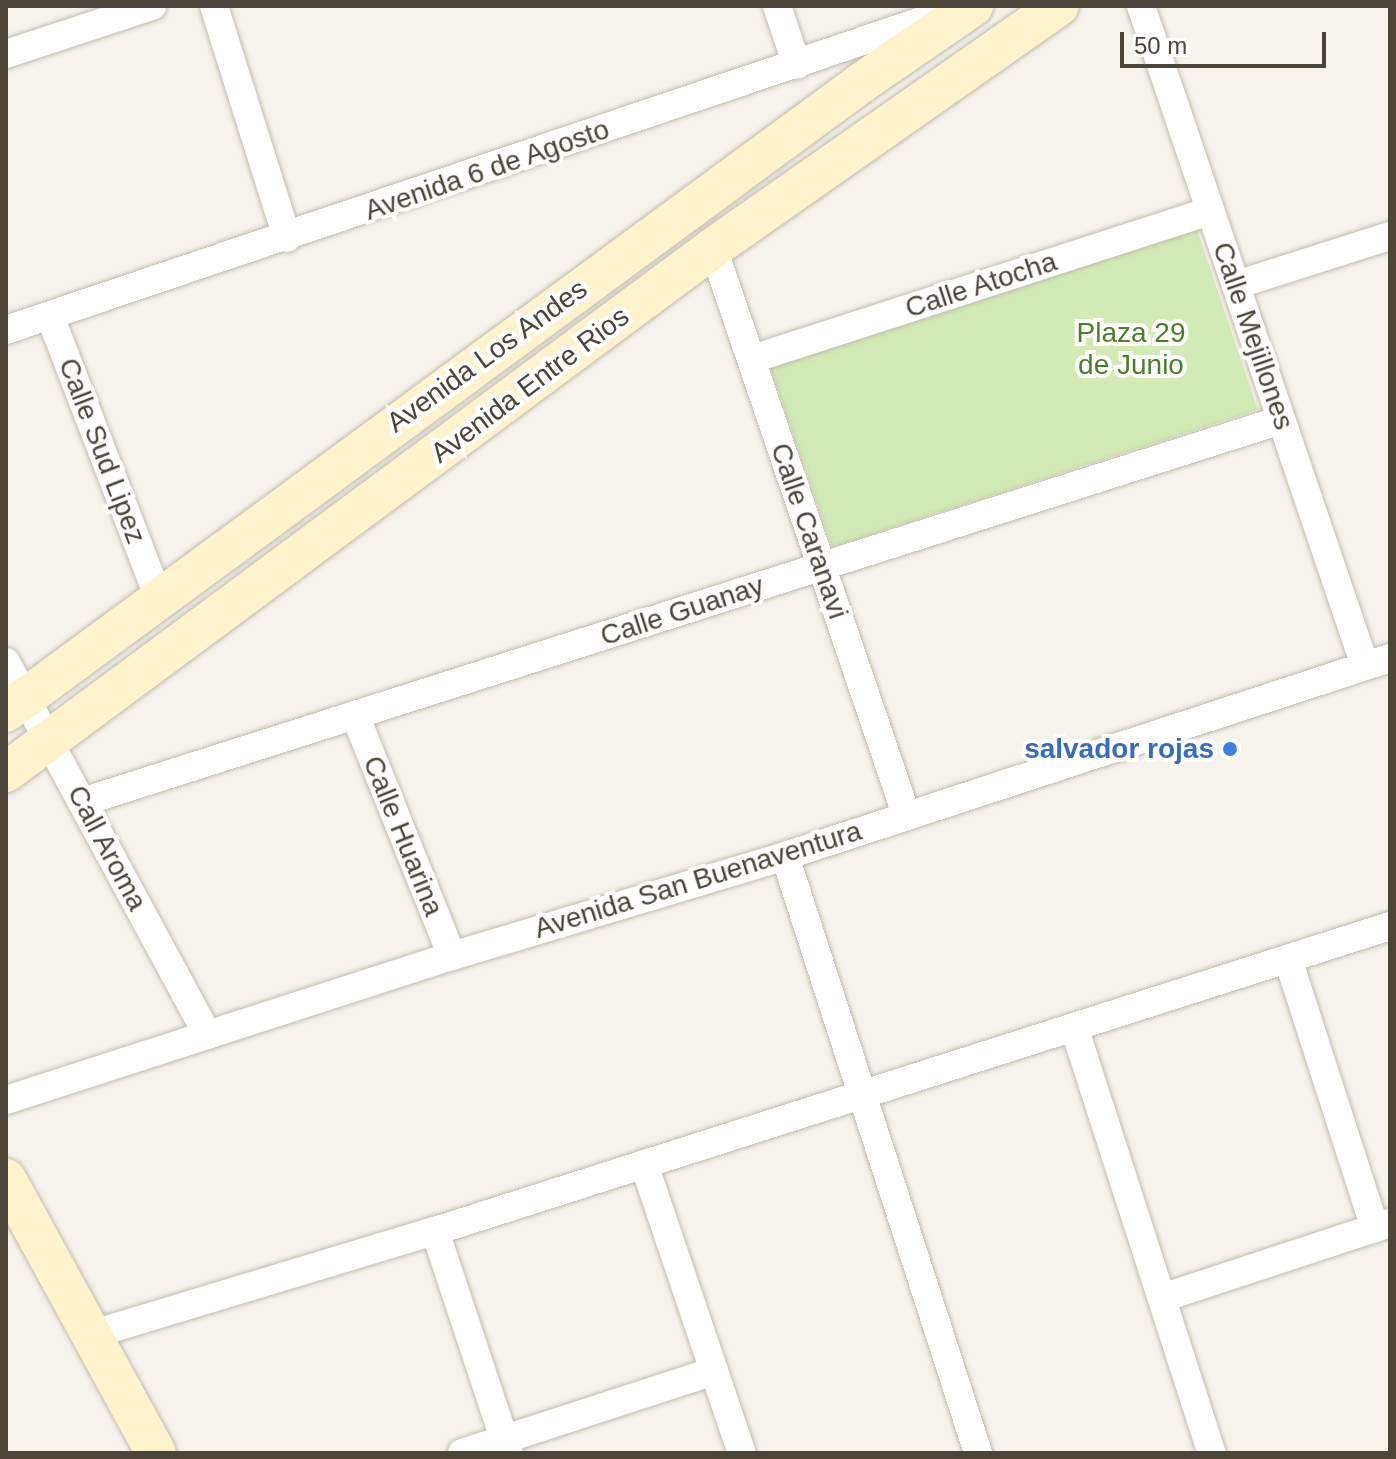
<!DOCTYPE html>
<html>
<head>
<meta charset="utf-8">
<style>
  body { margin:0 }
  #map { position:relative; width:1396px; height:1459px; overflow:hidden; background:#f6f3ec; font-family:Helvetica,sans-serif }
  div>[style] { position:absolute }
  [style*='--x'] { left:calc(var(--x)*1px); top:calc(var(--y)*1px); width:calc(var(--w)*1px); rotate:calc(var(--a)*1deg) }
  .green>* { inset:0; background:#d2eab5 }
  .roads { filter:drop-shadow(0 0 2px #c2bbae) drop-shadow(0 0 2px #c2bbae) }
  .street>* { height:28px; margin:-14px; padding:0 14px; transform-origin:14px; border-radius:14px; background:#fff }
  .secondary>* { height:40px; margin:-20px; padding:0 20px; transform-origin:20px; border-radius:20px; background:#fff3cd }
  .dots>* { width:22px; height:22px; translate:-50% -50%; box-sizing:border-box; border:4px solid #fff; border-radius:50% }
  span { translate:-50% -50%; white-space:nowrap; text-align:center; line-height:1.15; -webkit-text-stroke:8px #fff; paint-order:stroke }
  .street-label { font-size:28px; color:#4b4439 }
  .park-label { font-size:28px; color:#4a7f2a }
  .shop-label { font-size:28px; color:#366cbe; font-weight:700 }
  .right { translate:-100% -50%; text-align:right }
  .frame { position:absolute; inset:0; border:8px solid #4b4439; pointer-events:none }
  .scale { position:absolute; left:1120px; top:32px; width:206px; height:36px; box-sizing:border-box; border:4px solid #4b4439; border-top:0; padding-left:10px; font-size:24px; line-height:28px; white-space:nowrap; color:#4b4439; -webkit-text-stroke:6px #fff; paint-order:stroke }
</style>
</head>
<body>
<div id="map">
  <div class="green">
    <div style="clip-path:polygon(1195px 224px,1258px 410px,832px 547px,770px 367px)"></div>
  </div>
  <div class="roads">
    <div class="street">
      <div style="--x:214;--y:6;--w:243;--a:72.5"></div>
      <div style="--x:777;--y:6;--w:62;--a:71.3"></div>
      <div style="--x:1141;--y:6;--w:697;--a:71.25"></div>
      <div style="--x:6;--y:54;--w:154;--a:-18.2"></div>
      <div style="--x:713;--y:248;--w:598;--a:71.17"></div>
      <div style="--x:1236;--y:285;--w:162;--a:-17.7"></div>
      <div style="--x:50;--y:316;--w:288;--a:68.9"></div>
      <div style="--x:6;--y:330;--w:991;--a:-18.65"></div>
      <div style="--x:752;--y:359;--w:482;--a:-17.9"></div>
      <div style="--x:6;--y:662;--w:424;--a:61.6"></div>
      <div style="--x:355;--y:715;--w:260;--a:68.1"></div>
      <div style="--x:82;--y:802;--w:1258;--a:-17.67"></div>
      <div style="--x:785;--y:856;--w:627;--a:72.08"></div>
      <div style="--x:1288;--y:959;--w:283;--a:72.1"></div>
      <div style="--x:1074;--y:1027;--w:448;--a:72.1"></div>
      <div style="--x:6;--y:1100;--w:469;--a:-17.9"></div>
      <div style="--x:452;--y:956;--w:348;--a:-16.7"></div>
      <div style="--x:785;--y:856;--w:637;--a:-18.12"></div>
      <div style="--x:644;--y:1164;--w:305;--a:71.3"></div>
      <div style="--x:435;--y:1231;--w:234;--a:71.6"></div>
      <div style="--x:1162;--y:1298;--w:240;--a:-18.2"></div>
      <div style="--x:93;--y:1334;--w:357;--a:-16.8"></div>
      <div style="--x:435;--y:1231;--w:1003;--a:-17.71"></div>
      <div style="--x:462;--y:1453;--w:265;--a:-18"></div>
    </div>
    <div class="secondary">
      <div style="--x:6;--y:712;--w:1061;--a:-36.34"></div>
      <div style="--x:861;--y:83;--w:136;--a:-34.5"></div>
      <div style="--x:6;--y:772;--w:880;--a:-36.54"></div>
      <div style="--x:713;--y:248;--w:422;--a:-35"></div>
      <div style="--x:6;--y:1179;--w:312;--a:61.3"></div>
    </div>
  </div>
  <div class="dots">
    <div style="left:1230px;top:749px;background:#3f7fe0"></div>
  </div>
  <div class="street-label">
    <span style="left:487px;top:170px;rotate:-19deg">Avenida 6 de Agosto</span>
    <span style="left:981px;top:285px;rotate:-18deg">Calle Atocha</span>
    <span style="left:1253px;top:336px;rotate:71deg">Calle Mejillones</span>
    <span style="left:487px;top:356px;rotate:-36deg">Avenida Los Andes</span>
    <span style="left:530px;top:385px;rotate:-37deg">Avenida Entre Rios</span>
    <span style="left:102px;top:451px;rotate:69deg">Calle Sud Lipez</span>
    <span style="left:809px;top:531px;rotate:71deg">Calle Caranavi</span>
    <span style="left:682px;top:611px;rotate:-18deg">Calle Guanay</span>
    <span style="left:403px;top:836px;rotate:68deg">Calle Huarina</span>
    <span style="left:107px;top:848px;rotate:62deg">Call Aroma</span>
    <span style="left:698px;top:880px;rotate:-17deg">Avenida San Buenaventura</span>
  </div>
  <div class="park-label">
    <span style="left:1131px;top:349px">Plaza 29<br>de Junio</span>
  </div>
  <div class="shop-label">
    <span class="right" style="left:1214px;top:749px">salvador rojas</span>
  </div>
  <div class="frame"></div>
  <div class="scale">50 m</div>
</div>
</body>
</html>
